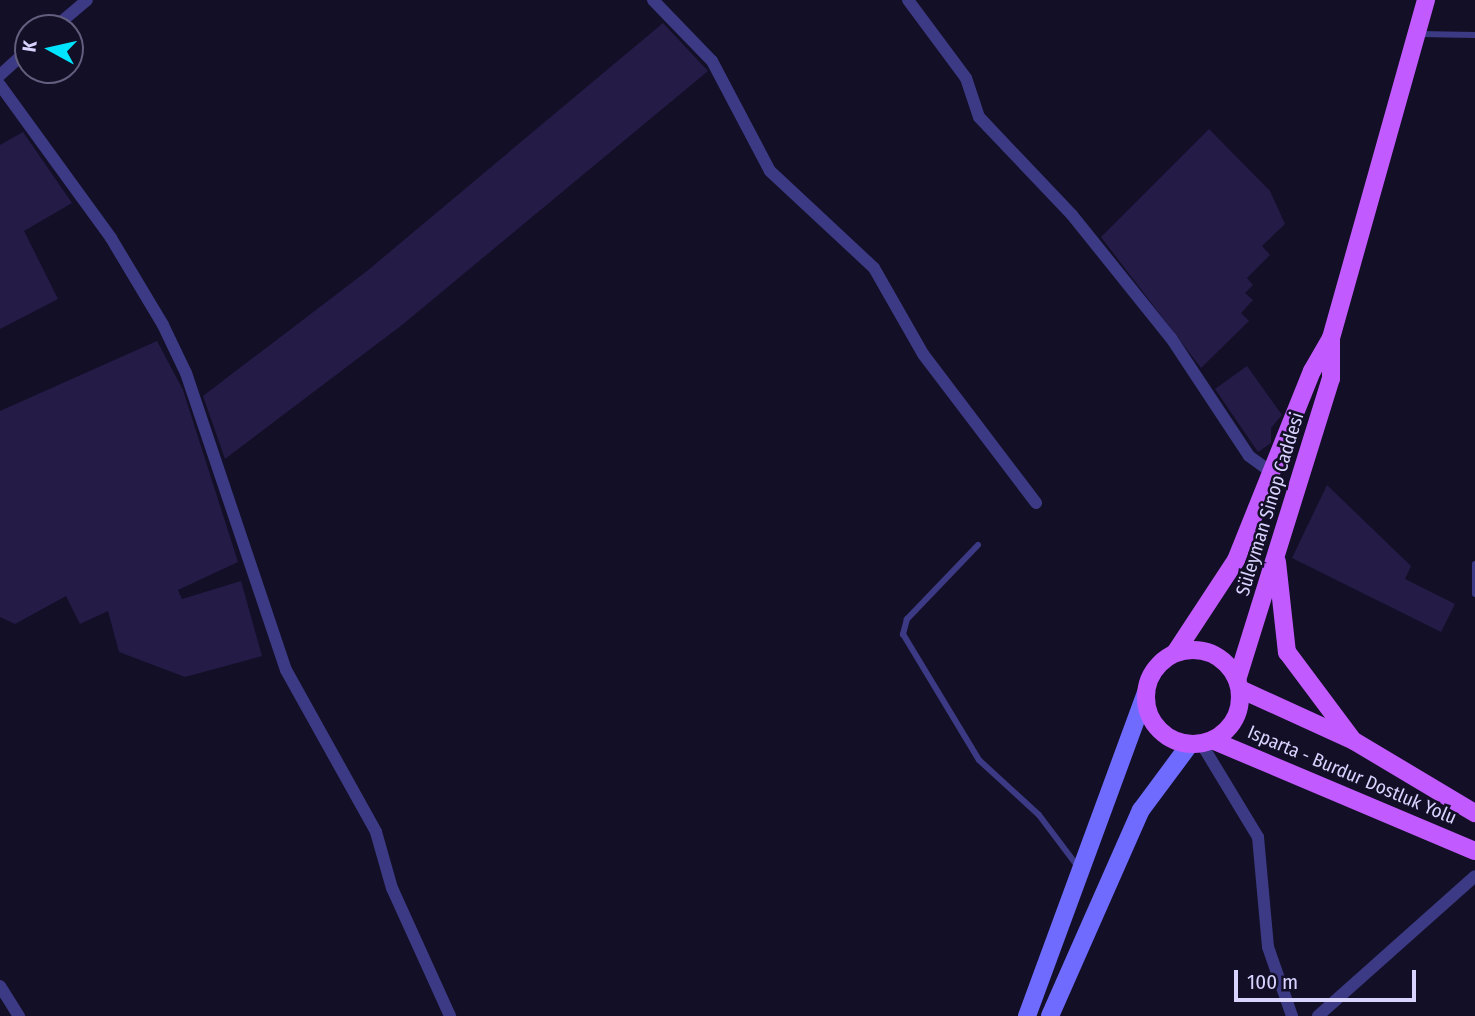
<!DOCTYPE html>
<html>
<head>
<meta charset="utf-8">
<style>
  body { margin:0 }
  #map { position:relative; width:1475px; height:1016px; overflow:hidden; background:#130f26; font-family:"Fira Sans Condensed",sans-serif }
  div>[style] { position:absolute }
  [style*='--x'] { left:calc(var(--x)*1px); top:calc(var(--y)*1px); width:calc(var(--w)*1px); rotate:calc(var(--a)*1deg) }
  .building>* { inset:0; background:#241b47 }
  .lane>* { height:6px; margin:-3px; padding:0 3px; transform-origin:3px; border-radius:3px; background:#3d3a85 }
  .street>* { height:12px; margin:-6px; padding:0 6px; transform-origin:6px; border-radius:6px; background:#3d3a85 }
  .secondary>* { height:18px; margin:-9px; padding:0 9px; transform-origin:9px; border-radius:9px; background:#6f6bff }
  .primary>* { height:18px; margin:-9px; padding:0 9px; transform-origin:9px; border-radius:9px; background:#c25bff }
  .primary>.ring { margin:-9px; padding:0; box-sizing:content-box; background:none; border:18px solid #c25bff; border-radius:50% }
  span { translate:-50% -50%; white-space:nowrap; text-align:center; line-height:1.15; -webkit-text-stroke:5px #130f26; paint-order:stroke }
  .street-label { font-size:19px; color:#d9d4ff }
  .north { position:absolute; left:14px; top:14px; width:70px; height:70px; box-sizing:border-box; background:#130f26; border:2px solid #625e7d; border-radius:50%; rotate:278deg; font-size:19px; font-weight:700; line-height:28px; text-align:center; color:#d9d4ff }
  .north::after { content:''; display:block; margin:auto; width:24px; height:32px; background:#00e5ff; clip-path:polygon(50% 0,100% 100%,50% 72%,0 100%) }
  .scale { position:absolute; left:1234px; top:970px; width:182px; height:32px; box-sizing:border-box; border:4px solid #d9d4ff; border-top:0; padding-left:9px; font-size:21px; line-height:24px; white-space:nowrap; color:#d9d4ff; -webkit-text-stroke:5px #130f26; paint-order:stroke }
</style>
</head>
<body>
<div id="map">
  <div class="building">
    <div style="clip-path:polygon(663px 23px,708px 71px,402px 325px,225px 459px,203px 396px,367px 271px)"></div>
    <div style="clip-path:polygon(1209px 129px,1270px 191px,1285px 224px,1262px 246px,1270px 255px,1247px 278px,1253px 285px,1245px 293px,1253px 300px,1241px 313px,1249px 321px,1201px 368px,1101px 237px)"></div>
    <div style="clip-path:polygon(23px 132px,72px 203px,24px 231px,58px 299px,0 329px,0 145px)"></div>
    <div style="clip-path:polygon(157px 341px,183px 390px,238px 562px,178px 590px,182px 599px,241px 581px,262px 656px,185px 677px,119px 652px,108px 611px,80px 624px,66px 596px,15px 624px,0 617px,0 411px)"></div>
    <div style="clip-path:polygon(1247px 366px,1282px 415px,1271px 428px,1271px 443px,1258px 452px,1215px 389px)"></div>
    <div style="clip-path:polygon(1327px 485px,1411px 566px,1405px 579px,1455px 604px,1441px 632px,1292px 558px)"></div>
  </div>
  <div class="lane">
    <div style="--x:1418;--y:34;--w:57;--a:1"></div>
    <div style="--x:978;--y:545;--w:103;--a:133.8"></div>
    <div style="--x:907;--y:619;--w:16;--a:105"></div>
    <div style="--x:903;--y:634;--w:147;--a:58.9"></div>
    <div style="--x:979;--y:760;--w:81;--a:42.5"></div>
    <div style="--x:1039;--y:815;--w:66;--a:53"></div>
    <div style="--x:1475;--y:564;--w:30;--a:90"></div>
  </div>
  <div class="street">
    <div style="--x:653;--y:0;--w:85;--a:46"></div>
    <div style="--x:712;--y:61;--w:124;--a:62.2"></div>
    <div style="--x:770;--y:171;--w:142;--a:43"></div>
    <div style="--x:874;--y:268;--w:99;--a:60.3"></div>
    <div style="--x:923;--y:354;--w:187;--a:52.8"></div>
    <div style="--x:908;--y:0;--w:97;--a:53.4"></div>
    <div style="--x:966;--y:78;--w:41;--a:71.6"></div>
    <div style="--x:979;--y:117;--w:135;--a:46.5"></div>
    <div style="--x:1072;--y:215;--w:158;--a:51.2"></div>
    <div style="--x:1171;--y:338;--w:141;--a:56.5"></div>
    <div style="--x:1249;--y:456;--w:27;--a:36"></div>
    <div style="--x:54;--y:28;--w:43;--a:-40.3"></div>
    <div style="--x:0;--y:75;--w:38;--a:-42"></div>
    <div style="--x:0;--y:85;--w:189;--a:54"></div>
    <div style="--x:111;--y:238;--w:101;--a:59.1"></div>
    <div style="--x:163;--y:325;--w:53;--a:64.4"></div>
    <div style="--x:186;--y:373;--w:313;--a:71.4"></div>
    <div style="--x:286;--y:670;--w:185;--a:60.9"></div>
    <div style="--x:376;--y:832;--w:58;--a:74.1"></div>
    <div style="--x:392;--y:888;--w:141;--a:65.6"></div>
    <div style="--x:1201;--y:743;--w:110;--a:58.8"></div>
    <div style="--x:1258;--y:837;--w:110;--a:84.8"></div>
    <div style="--x:1268;--y:947;--w:73;--a:70.8"></div>
    <div style="--x:0;--y:986;--w:36;--a:58"></div>
    <div style="--x:1318;--y:1016;--w:210;--a:-41.7"></div>
  </div>
  <div class="secondary">
    <div style="--x:1027;--y:1016;--w:345;--a:-69.8"></div>
    <div style="--x:1050;--y:1016;--w:225;--a:-66.2"></div>
    <div style="--x:1141;--y:810;--w:82;--a:-53.4"></div>
  </div>
  <div class="primary">
    <div style="--x:1277;--y:562;--w:91;--a:83.7"></div>
    <div style="--x:1287;--y:652;--w:109;--a:53.2"></div>
    <div class="ring" style="left:1146px;top:650px;width:76px;height:76px"></div>
    <div style="--x:1175;--y:653;--w:111;--a:-56.7"></div>
    <div style="--x:1236;--y:560;--w:204;--a:-68.1"></div>
    <div style="--x:1312;--y:371;--w:38;--a:-60"></div>
    <div style="--x:1331;--y:338;--w:351;--a:-74.3"></div>
    <div style="--x:1237;--y:680;--w:315;--a:-72.7"></div>
    <div style="--x:1331;--y:379;--w:41;--a:-90"></div>
    <div style="--x:1240;--y:689;--w:125;--a:24.5"></div>
    <div style="--x:1354;--y:741;--w:141;--a:30.8"></div>
    <div style="--x:1212;--y:740;--w:285;--a:22.9"></div>
  </div>
  <div class="street-label">
    <span style="left:1270px;top:504px;rotate:-73deg">Süleyman Sinop Caddesi</span>
    <span style="left:1352px;top:775px;rotate:23deg">Isparta - Burdur Dostluk Yolu</span>
  </div>
  <div class="north">K</div>
  <div class="scale">100 m</div>
</div>
</body>
</html>
